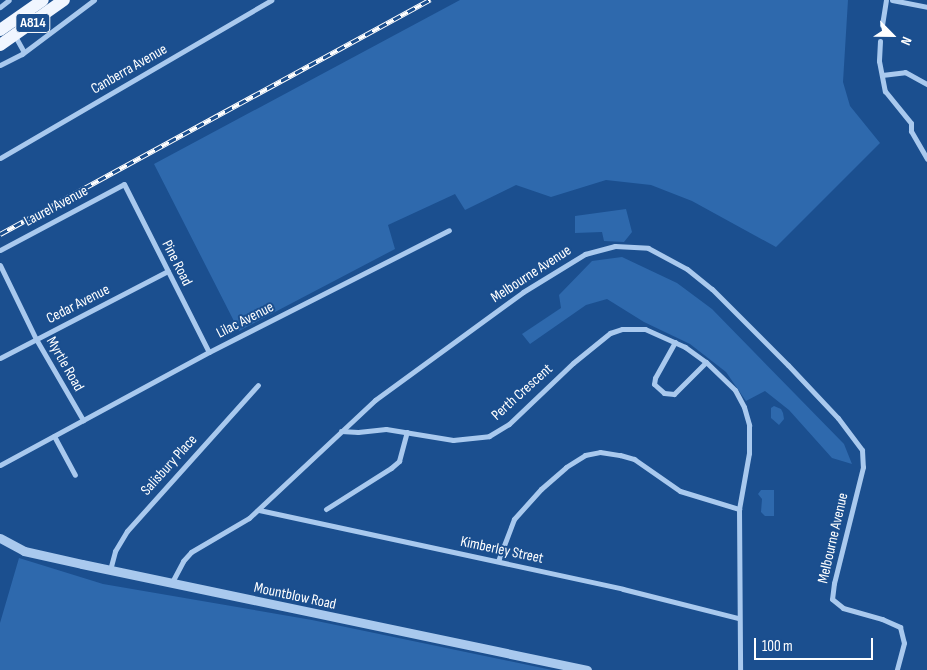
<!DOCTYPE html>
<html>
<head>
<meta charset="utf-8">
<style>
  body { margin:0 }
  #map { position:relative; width:927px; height:670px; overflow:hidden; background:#1b4f8f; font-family:"Sofia Sans Condensed",sans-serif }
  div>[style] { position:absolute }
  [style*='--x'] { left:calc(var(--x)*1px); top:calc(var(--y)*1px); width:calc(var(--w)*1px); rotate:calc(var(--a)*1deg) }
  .green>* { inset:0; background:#2e69ad }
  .minor>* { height:5px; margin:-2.5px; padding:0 2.5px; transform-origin:2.5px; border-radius:2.5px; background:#a9c9ee }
  .tertiary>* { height:9px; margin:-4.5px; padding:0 4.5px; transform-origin:4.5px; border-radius:4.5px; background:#a9c9ee }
  .primary>* { height:12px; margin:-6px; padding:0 6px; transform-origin:6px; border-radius:6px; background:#f0f6ff }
  .rail>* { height:4.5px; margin-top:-2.25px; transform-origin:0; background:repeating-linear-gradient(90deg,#1b4f8f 0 8px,#fff 0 16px); box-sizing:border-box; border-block:1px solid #fff }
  span { translate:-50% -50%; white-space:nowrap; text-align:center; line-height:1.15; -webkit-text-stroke:4px #1b4f8f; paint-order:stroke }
  .shield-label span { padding:1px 4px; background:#1b4f8f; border:1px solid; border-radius:4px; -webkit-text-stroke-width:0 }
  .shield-label { font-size:14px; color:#fff; font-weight:700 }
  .street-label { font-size:15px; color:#fff }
  .north { position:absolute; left:867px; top:10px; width:50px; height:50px; -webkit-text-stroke:4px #1b4f8f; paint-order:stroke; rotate:113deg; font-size:14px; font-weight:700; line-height:20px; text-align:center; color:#fff }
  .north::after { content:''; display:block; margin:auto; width:18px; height:22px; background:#fff; clip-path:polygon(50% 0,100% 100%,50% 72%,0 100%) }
  .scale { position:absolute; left:754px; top:638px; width:119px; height:22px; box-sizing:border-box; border:2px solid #fff; border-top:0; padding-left:6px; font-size:15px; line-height:18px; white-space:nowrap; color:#fff; -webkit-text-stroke:4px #1b4f8f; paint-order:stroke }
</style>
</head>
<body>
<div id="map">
  <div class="green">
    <div style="clip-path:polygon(460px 0,848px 0,843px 82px,850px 106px,880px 143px,776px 247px,692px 201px,651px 185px,606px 180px,551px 197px,516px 185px,465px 210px,455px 194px,388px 225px,395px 249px,239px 331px,154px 164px)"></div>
    <div style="clip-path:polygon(626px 209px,632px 232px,624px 242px,604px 241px,602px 232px,575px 233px,575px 216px)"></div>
    <div style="clip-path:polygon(622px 257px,677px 283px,712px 309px,844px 444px,852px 464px,832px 458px,789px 410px,765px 391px,746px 401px,726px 372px,690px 344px,644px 322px,607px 299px,586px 305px,530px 344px,522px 334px,561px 308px,559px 295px,592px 261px)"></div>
    <div style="clip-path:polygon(774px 406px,781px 409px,783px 413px,784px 419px,779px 425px,771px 418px,771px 408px)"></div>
    <div style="clip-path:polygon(761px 490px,774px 490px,774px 516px,765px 516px,761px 512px,762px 499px,758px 494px)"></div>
    <div style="clip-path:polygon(19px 558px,103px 584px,312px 620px,552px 670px,0 670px,0 623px)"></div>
  </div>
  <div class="minor">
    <div style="--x:892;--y:0;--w:36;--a:11"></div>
    <div style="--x:0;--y:7;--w:11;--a:-38"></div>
    <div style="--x:882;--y:25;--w:25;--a:-81"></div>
    <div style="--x:15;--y:36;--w:18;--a:61"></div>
    <div style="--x:880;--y:41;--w:20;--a:93"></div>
    <div style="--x:879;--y:61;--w:31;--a:79"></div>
    <div style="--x:885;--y:91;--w:41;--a:50.9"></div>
    <div style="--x:911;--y:123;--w:8;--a:90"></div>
    <div style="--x:911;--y:131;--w:32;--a:60"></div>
    <div style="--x:0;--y:65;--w:25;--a:-27"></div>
    <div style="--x:22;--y:54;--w:90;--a:-36.9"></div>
    <div style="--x:882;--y:75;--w:23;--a:-7"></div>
    <div style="--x:905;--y:72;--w:25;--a:29"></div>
    <div style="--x:0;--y:158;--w:314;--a:-30.2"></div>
    <div style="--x:0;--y:250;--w:140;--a:-28"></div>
    <div style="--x:124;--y:184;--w:188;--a:63.2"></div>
    <div style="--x:0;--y:265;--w:82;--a:64.1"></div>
    <div style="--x:36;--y:339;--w:94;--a:59.9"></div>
    <div style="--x:675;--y:342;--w:41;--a:119.1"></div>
    <div style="--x:655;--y:378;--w:6;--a:99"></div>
    <div style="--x:654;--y:384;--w:13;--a:42"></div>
    <div style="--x:664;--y:393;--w:10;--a:6"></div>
    <div style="--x:674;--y:394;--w:45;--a:-45"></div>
    <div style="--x:0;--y:358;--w:189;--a:-27.4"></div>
    <div style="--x:341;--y:431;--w:17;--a:3"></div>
    <div style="--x:358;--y:432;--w:28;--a:-6"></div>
    <div style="--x:386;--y:429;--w:68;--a:9.3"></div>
    <div style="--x:453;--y:440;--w:36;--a:-6"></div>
    <div style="--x:489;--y:436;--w:23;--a:-31"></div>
    <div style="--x:509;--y:424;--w:88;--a:-43.6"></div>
    <div style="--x:573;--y:363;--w:48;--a:-39"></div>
    <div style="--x:610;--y:333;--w:13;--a:-18"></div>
    <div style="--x:622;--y:329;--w:23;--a:0"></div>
    <div style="--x:645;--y:329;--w:44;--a:24.2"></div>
    <div style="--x:685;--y:347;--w:26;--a:36"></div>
    <div style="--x:706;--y:362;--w:40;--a:44"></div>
    <div style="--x:735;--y:390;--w:19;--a:62"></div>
    <div style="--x:744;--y:407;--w:19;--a:74"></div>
    <div style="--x:749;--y:425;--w:28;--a:90"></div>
    <div style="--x:749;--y:453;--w:57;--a:100.1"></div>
    <div style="--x:739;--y:509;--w:161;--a:89.6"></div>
    <div style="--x:54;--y:436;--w:44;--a:61.7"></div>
    <div style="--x:0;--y:465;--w:238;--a:-28.4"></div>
    <div style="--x:209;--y:352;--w:269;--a:-26.9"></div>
    <div style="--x:326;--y:509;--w:77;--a:-32.2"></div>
    <div style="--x:391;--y:468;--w:11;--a:-41"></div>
    <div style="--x:399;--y:461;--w:30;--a:-75"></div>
    <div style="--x:259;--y:510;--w:372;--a:12.2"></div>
    <div style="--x:623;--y:589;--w:119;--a:14.2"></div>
    <div style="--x:498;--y:561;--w:45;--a:-69.1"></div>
    <div style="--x:514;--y:519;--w:40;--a:-48"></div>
    <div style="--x:541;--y:489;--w:33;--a:-41"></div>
    <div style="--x:566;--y:467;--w:22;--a:-32"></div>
    <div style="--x:585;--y:455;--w:15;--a:-11"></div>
    <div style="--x:600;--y:452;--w:20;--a:9"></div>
    <div style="--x:620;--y:455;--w:15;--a:16"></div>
    <div style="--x:634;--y:459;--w:56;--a:34.8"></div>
    <div style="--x:680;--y:491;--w:62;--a:17"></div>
    <div style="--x:110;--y:570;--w:20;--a:-75"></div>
    <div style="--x:115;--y:551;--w:23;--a:-59"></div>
    <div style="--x:127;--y:531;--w:196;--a:-48.1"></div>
    <div style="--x:171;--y:584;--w:26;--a:-62"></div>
    <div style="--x:183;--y:561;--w:12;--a:-48"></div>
    <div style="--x:191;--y:552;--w:67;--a:-30.4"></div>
    <div style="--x:249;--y:518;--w:173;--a:-43.1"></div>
    <div style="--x:375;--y:400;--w:183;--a:-36.1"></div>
    <div style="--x:523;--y:292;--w:73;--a:-31.5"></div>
    <div style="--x:585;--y:254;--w:31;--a:-15"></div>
    <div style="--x:615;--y:246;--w:33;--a:3"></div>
    <div style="--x:648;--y:248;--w:44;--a:28.3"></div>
    <div style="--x:687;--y:269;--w:32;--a:39"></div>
    <div style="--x:712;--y:289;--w:107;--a:45"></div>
    <div style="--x:788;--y:365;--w:73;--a:46.7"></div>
    <div style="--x:838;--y:418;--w:40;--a:53"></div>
    <div style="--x:862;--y:450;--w:17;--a:87"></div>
    <div style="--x:863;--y:467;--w:120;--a:104"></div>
    <div style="--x:834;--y:583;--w:16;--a:97"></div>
    <div style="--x:832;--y:599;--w:14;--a:39"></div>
    <div style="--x:843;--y:608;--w:41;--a:15.8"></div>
    <div style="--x:882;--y:619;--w:20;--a:24"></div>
    <div style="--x:900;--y:627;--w:16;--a:76"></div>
    <div style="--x:904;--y:643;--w:28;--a:105"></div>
  </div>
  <div class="tertiary">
    <div style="--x:0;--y:538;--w:27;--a:28"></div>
    <div style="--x:24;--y:551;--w:59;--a:12.6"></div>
    <div style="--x:82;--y:564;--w:516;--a:11.85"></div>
  </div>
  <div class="primary">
    <div style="--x:0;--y:30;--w:52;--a:-34.9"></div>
    <div style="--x:0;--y:45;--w:78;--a:-35.1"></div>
  </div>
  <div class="rail">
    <div style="--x:0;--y:234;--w:490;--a:-28.6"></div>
  </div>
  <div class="shield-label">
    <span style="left:33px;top:23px">A814</span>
  </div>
  <div class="street-label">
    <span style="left:129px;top:69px;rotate:-30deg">Canberra Avenue</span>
    <span style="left:56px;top:206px;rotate:-28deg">Laurel Avenue</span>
    <span style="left:177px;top:263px;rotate:63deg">Pine Road</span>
    <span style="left:531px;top:274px;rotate:-33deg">Melbourne Avenue</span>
    <span style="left:78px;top:304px;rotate:-27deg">Cedar Avenue</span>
    <span style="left:245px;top:320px;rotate:-27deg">Lilac Avenue</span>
    <span style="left:65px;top:364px;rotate:60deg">Myrtle Road</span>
    <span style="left:522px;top:392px;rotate:-42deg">Perth Crescent</span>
    <span style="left:169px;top:465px;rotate:-48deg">Salisbury Place</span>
    <span style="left:833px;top:538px;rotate:-77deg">Melbourne Avenue</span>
    <span style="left:502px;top:550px;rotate:12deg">Kimberley Street</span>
    <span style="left:295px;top:596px;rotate:12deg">Mountblow Road</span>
  </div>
  <div class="north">N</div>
  <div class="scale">100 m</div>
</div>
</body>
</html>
